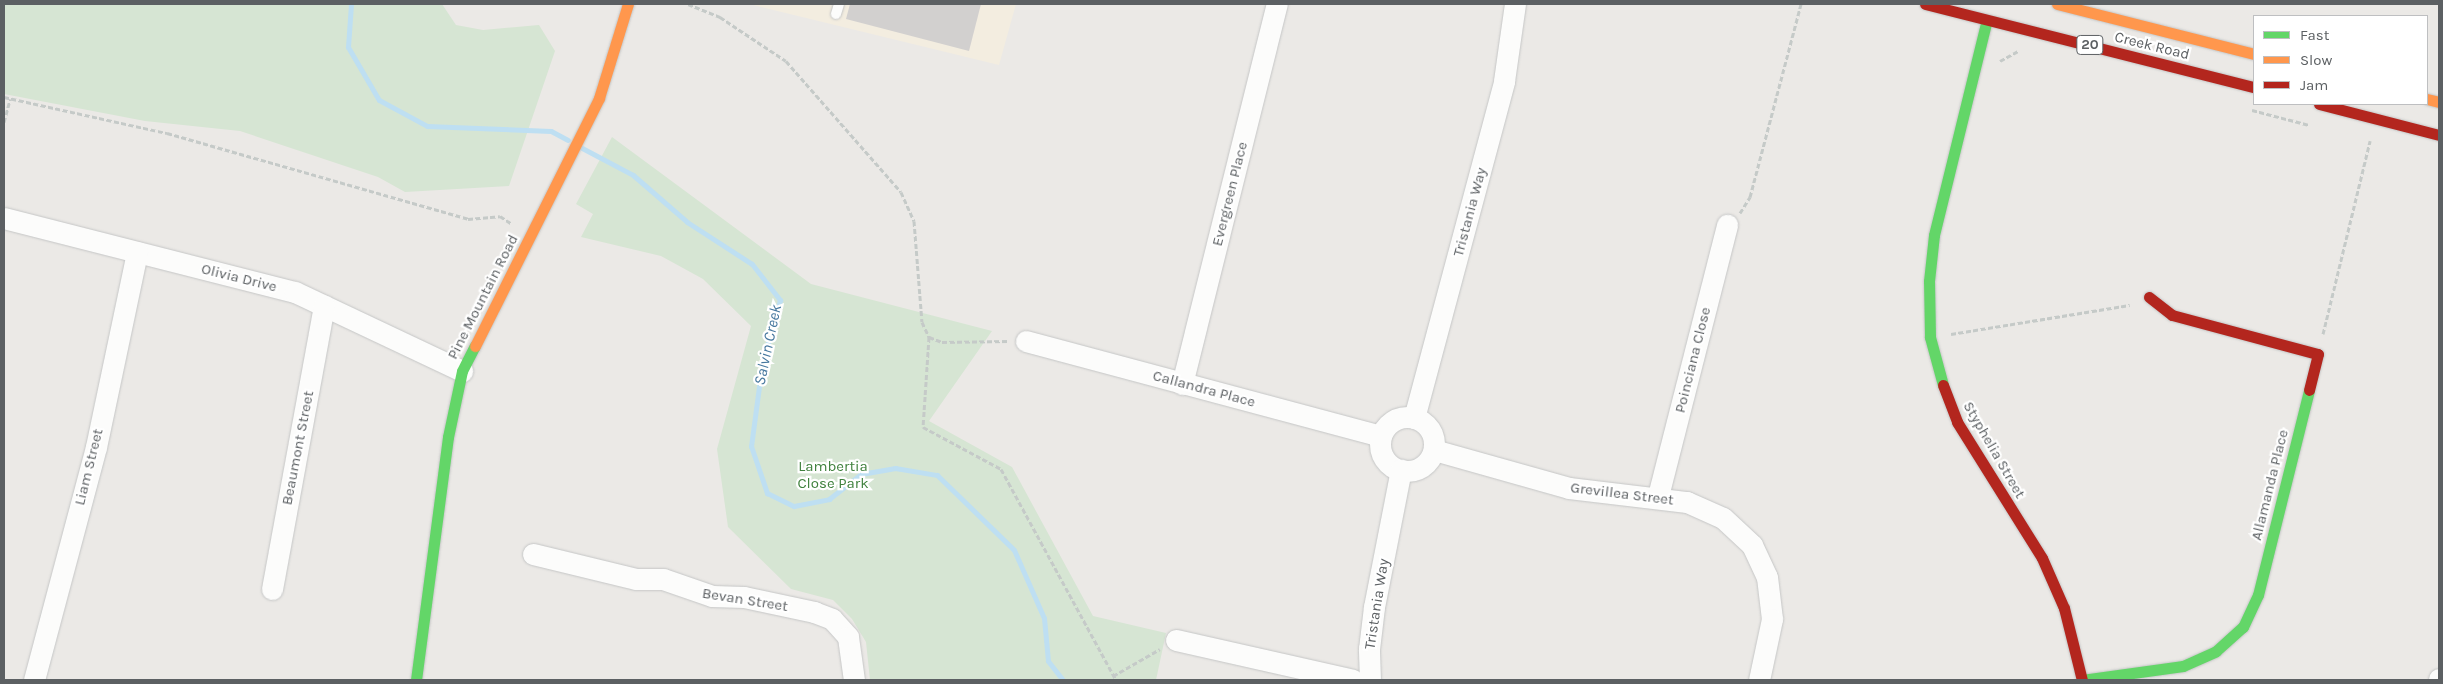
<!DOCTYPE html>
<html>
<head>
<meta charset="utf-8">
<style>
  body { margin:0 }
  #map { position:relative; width:2443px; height:684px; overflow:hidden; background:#ebe9e6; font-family:Karla,sans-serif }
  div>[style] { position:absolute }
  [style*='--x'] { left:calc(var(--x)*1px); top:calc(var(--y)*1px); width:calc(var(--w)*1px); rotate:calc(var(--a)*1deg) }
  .commercial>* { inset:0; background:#f3ede0 }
  .green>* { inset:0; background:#d6e5d3 }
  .stream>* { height:5px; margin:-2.5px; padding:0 2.5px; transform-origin:2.5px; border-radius:2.5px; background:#bedff2 }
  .building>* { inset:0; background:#d2d0cf }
  .path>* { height:3px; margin-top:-1.5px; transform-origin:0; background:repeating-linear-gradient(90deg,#c5cac8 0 5px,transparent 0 7.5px) }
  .roads { filter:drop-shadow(0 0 1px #c5c6c6) drop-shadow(0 0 1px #c5c6c6) }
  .lane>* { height:10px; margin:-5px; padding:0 5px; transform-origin:5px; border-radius:5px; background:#fcfcfb }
  .street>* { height:21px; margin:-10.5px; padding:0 10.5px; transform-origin:10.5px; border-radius:10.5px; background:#fcfcfb }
  .street>.ring { margin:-10.5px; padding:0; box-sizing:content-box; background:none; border:21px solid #fcfcfb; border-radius:50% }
  .fast>* { height:11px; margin:-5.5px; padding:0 5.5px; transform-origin:5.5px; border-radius:5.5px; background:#63d668 }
  .slow>* { height:11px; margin:-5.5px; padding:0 5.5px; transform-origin:5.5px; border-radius:5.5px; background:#ff974d }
  .jam>* { height:11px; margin:-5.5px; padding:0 5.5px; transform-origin:5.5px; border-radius:5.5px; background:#b3261e }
  span { translate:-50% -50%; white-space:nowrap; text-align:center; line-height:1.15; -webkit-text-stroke:4.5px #fff; paint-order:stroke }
  .shield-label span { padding:1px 4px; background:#fff; border:1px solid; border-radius:4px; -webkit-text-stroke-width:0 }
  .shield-label { font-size:14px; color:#5c6063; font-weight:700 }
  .street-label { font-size:15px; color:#5c6063 }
  .park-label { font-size:15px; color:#3f813d }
  .water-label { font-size:16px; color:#47789f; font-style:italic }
  .frame { position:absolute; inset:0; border:5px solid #5c6063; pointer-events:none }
  .legend { position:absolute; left:2253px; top:15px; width:175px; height:90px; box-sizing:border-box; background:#fff; border:1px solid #bebfc1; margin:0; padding:6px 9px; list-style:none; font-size:15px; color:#5c6063 }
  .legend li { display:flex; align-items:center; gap:10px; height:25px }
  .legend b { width:25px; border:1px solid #bebfc1 }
</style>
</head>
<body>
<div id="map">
  <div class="commercial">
    <div style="clip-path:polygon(749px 4px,1016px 4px,999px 65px)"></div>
  </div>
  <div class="green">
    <div style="clip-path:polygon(4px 4px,442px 4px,456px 25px,483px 30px,539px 25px,555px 51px,509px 186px,405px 192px,378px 177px,240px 131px,145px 121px,4px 94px)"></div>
    <div style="clip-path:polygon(612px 137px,811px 284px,992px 331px,929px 421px,1012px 467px,1093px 616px,1166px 633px,1156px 680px,870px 680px,866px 642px,852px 619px,833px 600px,791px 589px,728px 527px,717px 449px,751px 326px,703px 279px,661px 256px,581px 237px,593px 214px,576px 204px)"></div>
  </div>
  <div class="stream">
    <div style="--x:351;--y:4;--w:43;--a:94"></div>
    <div style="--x:348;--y:47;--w:61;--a:59.7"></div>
    <div style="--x:379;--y:100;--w:55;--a:28.4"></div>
    <div style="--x:427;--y:126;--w:124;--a:2.3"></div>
    <div style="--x:551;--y:131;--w:19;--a:28"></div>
    <div style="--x:582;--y:148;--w:58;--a:27.9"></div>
    <div style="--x:633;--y:175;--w:72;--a:41"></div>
    <div style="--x:687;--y:222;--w:77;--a:32.9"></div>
    <div style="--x:752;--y:264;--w:46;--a:52.1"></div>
    <div style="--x:780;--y:300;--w:66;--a:105.7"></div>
    <div style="--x:762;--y:364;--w:83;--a:97.6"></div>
    <div style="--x:751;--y:446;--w:50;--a:71.2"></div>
    <div style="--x:767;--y:493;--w:30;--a:26"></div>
    <div style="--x:794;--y:506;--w:36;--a:-11"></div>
    <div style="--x:829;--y:499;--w:41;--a:-38"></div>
    <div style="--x:861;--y:474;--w:35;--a:-10"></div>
    <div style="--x:895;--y:468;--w:43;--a:9.5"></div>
    <div style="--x:937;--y:475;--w:107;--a:44.2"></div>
    <div style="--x:1014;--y:550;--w:74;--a:66.2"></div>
    <div style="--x:1044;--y:618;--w:43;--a:84.7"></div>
    <div style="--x:1048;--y:661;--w:24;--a:52"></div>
  </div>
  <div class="building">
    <div style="clip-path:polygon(850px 4px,981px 4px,969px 51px,846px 19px)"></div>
  </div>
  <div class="path">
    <div style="--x:688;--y:4;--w:35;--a:22"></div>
    <div style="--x:720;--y:17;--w:79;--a:33.7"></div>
    <div style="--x:786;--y:61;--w:174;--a:48.7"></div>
    <div style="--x:901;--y:192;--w:32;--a:66"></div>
    <div style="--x:914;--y:221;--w:101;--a:85.5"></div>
    <div style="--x:922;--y:322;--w:17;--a:65"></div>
    <div style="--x:929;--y:337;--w:14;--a:21"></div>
    <div style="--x:942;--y:342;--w:67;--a:-0.9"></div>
    <div style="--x:2000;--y:61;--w:21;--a:-29"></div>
    <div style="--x:4;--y:97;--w:167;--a:12.5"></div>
    <div style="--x:167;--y:133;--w:313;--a:15.9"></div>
    <div style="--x:468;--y:219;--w:32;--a:-5"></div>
    <div style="--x:500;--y:216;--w:14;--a:34"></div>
    <div style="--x:2252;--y:110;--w:59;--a:14.7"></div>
    <div style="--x:4;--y:122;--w:24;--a:-75"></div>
    <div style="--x:1740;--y:213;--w:19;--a:-58"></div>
    <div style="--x:1750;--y:197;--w:200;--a:-75.2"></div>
    <div style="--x:1951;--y:334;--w:181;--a:-9.2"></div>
    <div style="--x:2323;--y:334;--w:199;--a:-76.3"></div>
    <div style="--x:929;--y:337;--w:90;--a:93.8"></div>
    <div style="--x:923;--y:427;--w:89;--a:28.3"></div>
    <div style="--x:1001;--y:469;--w:240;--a:61.4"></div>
    <div style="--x:1113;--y:676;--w:54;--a:-29.9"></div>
  </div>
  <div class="roads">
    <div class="lane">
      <div style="--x:836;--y:14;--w:10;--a:-73"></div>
    </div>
    <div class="street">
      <div style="--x:4;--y:218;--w:300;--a:14.3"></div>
      <div style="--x:295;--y:292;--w:185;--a:25.3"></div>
      <div style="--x:1026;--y:341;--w:367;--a:15"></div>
      <div style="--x:1182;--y:384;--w:392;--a:-76"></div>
      <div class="ring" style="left:1380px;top:417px;width:33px;height:33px"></div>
      <div style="--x:1414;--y:418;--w:349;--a:-75"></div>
      <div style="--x:1504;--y:81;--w:78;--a:-81.9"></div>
      <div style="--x:1434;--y:450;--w:140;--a:15.7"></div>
      <div style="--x:1569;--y:488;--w:119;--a:6.8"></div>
      <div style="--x:1687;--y:502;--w:39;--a:24"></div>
      <div style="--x:1723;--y:518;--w:40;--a:43"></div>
      <div style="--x:1752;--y:545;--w:35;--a:65"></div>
      <div style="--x:1767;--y:577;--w:42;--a:83.2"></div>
      <div style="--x:1772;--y:619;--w:62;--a:102"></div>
      <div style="--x:1658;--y:496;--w:280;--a:-75.7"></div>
      <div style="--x:533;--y:554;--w:106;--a:13.6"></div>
      <div style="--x:636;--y:579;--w:27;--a:0"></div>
      <div style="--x:663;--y:579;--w:52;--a:19.1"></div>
      <div style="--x:712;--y:596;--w:32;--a:2"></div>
      <div style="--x:744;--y:597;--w:72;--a:12.1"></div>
      <div style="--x:814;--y:612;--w:19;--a:21"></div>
      <div style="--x:832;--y:619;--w:24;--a:48"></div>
      <div style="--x:848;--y:637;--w:43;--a:82.1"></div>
      <div style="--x:272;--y:589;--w:288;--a:-79.6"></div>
      <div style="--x:1176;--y:640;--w:181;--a:12.7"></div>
      <div style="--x:34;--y:680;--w:241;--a:-75.1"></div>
      <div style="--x:96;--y:447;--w:199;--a:-78.1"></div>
      <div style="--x:1370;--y:680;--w:31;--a:-92"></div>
      <div style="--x:1369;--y:649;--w:42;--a:-83.2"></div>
      <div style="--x:1374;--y:607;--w:140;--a:-78.9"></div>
      <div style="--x:2439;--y:680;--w:1;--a:-90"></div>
    </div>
    <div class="fast">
      <div style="--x:1943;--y:385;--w:50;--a:-105.2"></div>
      <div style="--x:1930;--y:337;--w:56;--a:-91"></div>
      <div style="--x:1929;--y:281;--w:46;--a:-83.8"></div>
      <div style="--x:1934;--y:235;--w:221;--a:-76.2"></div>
      <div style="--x:416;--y:680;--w:245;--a:-82.5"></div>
      <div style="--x:448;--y:437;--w:67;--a:-78"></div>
      <div style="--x:462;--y:371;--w:28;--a:-63"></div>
      <div style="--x:2082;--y:680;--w:102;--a:-7.9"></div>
      <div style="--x:2183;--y:666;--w:36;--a:-24"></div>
      <div style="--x:2216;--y:651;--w:36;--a:-42"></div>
      <div style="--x:2243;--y:627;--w:35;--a:-65"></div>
      <div style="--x:2258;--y:595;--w:211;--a:-76"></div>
    </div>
    <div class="slow">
      <div style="--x:2057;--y:4;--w:203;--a:14.2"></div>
      <div style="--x:2427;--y:99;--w:12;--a:14"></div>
      <div style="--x:475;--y:346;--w:277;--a:-63.4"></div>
      <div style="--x:599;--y:98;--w:98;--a:-72.9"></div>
    </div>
    <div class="jam">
      <div style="--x:1925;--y:4;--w:339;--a:14.2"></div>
      <div style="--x:2319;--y:104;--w:124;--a:14.5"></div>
      <div style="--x:2149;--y:297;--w:29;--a:38"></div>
      <div style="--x:2172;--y:315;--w:151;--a:15"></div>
      <div style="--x:2318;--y:354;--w:37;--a:104"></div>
      <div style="--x:1943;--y:385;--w:40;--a:69"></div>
      <div style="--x:1957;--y:422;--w:160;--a:58"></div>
      <div style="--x:2042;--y:558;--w:55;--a:66.3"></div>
      <div style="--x:2064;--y:608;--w:74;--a:76"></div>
    </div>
  </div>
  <div class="shield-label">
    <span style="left:2090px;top:45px">20</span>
  </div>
  <div class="street-label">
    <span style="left:2152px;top:46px;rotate:14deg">Creek Road</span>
    <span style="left:1230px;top:194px;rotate:-76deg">Evergreen Place</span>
    <span style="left:1470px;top:212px;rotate:-75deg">Tristania Way</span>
    <span style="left:239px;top:278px;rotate:14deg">Olivia Drive</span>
    <span style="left:483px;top:297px;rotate:-63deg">Pine Mountain Road</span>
    <span style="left:1693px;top:360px;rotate:-76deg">Poinciana Close</span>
    <span style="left:1204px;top:389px;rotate:15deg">Callandra Place</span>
    <span style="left:298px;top:448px;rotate:-79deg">Beaumont Street</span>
    <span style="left:1994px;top:450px;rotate:60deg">Styphelia Street</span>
    <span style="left:89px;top:467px;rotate:-76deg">Liam Street</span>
    <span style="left:2270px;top:485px;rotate:-76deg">Allamanda Place</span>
    <span style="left:1622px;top:494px;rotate:7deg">Grevillea Street</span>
    <span style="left:745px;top:600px;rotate:9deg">Bevan Street</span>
    <span style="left:1377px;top:604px;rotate:-81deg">Tristania Way</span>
  </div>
  <div class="park-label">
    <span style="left:833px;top:475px">Lambertia<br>Close Park</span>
  </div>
  <div class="water-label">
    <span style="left:768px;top:345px;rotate:-78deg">Salvin Creek</span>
  </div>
  <div class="frame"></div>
  <ul class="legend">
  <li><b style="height:6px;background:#63d668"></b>Fast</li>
  <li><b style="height:6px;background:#ff974d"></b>Slow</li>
  <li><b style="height:6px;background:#b3261e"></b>Jam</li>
  </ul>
</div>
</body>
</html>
